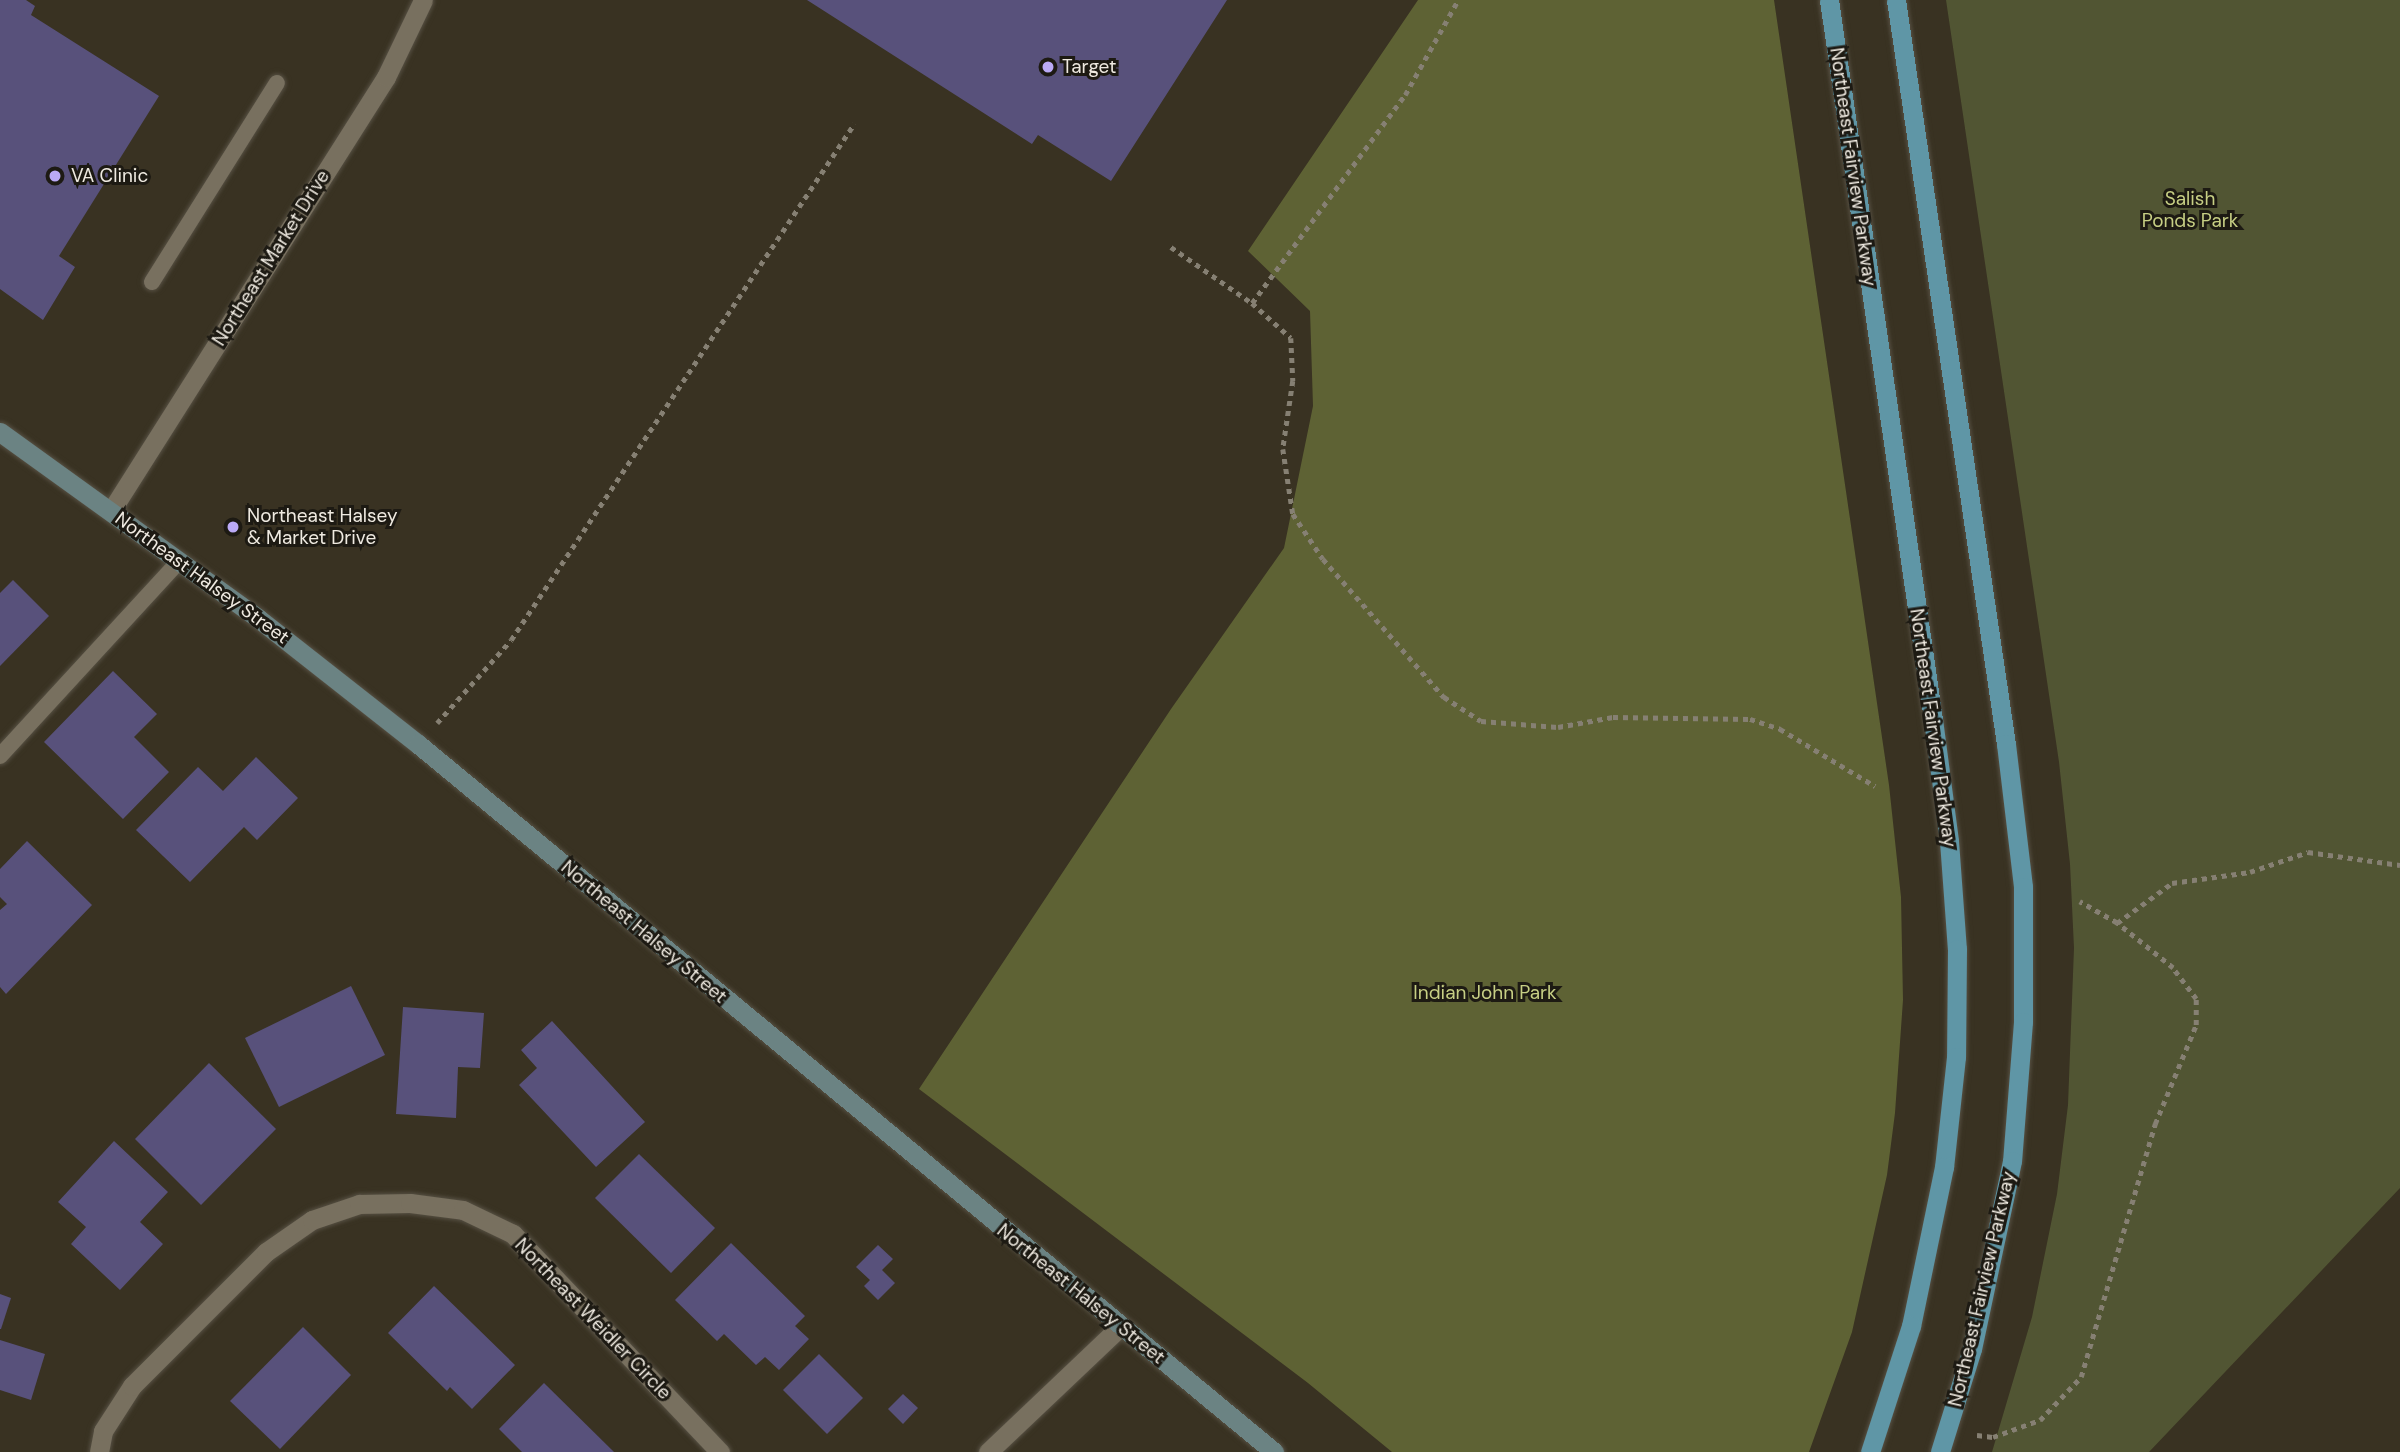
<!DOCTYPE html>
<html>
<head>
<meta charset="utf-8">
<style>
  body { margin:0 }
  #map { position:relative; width:2400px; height:1452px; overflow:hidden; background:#393222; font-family:"DM Sans",sans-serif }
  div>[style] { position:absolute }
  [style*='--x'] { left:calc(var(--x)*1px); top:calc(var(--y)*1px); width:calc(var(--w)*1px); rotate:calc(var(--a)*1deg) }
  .green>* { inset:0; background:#515533 }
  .forest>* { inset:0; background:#5e6234 }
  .building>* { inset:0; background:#58517b }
  .path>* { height:4.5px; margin-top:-2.25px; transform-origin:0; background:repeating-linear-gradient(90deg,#868073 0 5px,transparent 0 10px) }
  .roads { filter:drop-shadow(0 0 2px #565043) drop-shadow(0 0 2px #565043) }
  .service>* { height:16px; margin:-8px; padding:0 8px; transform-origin:8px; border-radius:8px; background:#78705f }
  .minor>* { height:19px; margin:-9.5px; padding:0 9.5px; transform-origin:9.5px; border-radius:9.5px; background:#78705f }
  .secondary>* { height:19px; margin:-9.5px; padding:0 9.5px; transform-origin:9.5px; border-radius:9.5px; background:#6b8383 }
  .primary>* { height:19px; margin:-9.5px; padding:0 9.5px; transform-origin:9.5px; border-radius:9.5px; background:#5f96a6 }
  .dots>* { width:19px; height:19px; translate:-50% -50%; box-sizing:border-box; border:4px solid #1d1a13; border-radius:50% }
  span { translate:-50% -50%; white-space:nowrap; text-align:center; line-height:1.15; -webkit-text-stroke:6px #1d1a13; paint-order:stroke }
  .poi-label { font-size:19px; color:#efeae1 }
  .left { translate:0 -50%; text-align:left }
  .street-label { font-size:19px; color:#efeae1 }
  .park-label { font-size:19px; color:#c7cf84 }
</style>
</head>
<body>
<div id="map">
  <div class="green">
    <div style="clip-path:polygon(1946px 0,2400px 0,2400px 1188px,2149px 1452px,1992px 1452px,2032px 1317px,2057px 1194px,2068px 1105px,2074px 948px,2070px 864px,2059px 762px)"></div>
  </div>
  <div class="forest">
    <div style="clip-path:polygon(1418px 0,1774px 0,1889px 785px,1901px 897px,1903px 1000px,1895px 1113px,1887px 1175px,1852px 1332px,1809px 1452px,1392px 1452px,1308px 1383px,919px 1089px,1171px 709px,1284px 548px,1313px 406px,1310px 311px,1248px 251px)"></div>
  </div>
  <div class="building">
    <div style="clip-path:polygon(0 0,26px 0,35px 6px,31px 15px,159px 96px,59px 256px,75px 267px,43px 320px,0 289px)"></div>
    <div style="clip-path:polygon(807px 0,1227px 0,1111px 181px,1038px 135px,1032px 144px)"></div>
    <div style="clip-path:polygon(13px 580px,49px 616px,0 666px,0 593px)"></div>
    <div style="clip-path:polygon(113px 671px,157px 714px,134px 737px,169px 772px,123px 819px,44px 742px)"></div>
    <div style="clip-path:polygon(256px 757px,298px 798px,257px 840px,244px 827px,190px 882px,136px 830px,198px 767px,223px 791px)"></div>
    <div style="clip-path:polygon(27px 841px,92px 905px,6px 994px,0 987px,0 910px,7px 904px,0 897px,0 869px)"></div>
    <div style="clip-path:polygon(351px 986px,385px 1055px,279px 1107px,245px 1038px)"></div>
    <div style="clip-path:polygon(403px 1007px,484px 1013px,480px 1068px,458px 1067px,456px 1118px,396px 1114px)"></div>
    <div style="clip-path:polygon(552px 1021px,645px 1122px,596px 1167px,519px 1085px,537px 1068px,521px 1050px)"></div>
    <div style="clip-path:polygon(209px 1063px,276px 1129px,201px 1205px,135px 1139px)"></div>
    <div style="clip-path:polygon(114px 1141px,168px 1192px,140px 1222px,163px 1244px,120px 1290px,71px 1244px,86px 1227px,58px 1202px)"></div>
    <div style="clip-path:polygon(639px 1154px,715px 1228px,671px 1273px,595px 1198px)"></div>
    <div style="clip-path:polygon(731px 1243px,805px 1316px,795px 1326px,809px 1339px,779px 1370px,765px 1357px,756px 1365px,724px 1334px,717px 1341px,675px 1300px)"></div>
    <div style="clip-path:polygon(878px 1245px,893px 1259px,882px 1270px,895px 1283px,878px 1300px,864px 1286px,870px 1280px,856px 1267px)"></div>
    <div style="clip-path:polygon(434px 1286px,515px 1365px,472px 1409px,450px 1387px,447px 1391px,388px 1333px)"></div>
    <div style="clip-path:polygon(0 1294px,11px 1298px,1px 1329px,0 1329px)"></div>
    <div style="clip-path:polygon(303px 1327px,351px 1375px,280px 1449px,230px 1401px)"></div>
    <div style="clip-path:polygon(0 1340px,45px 1354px,31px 1400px,0 1390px)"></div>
    <div style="clip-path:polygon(819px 1354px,863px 1398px,827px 1434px,783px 1390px)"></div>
    <div style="clip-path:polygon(544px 1383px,614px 1452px,522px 1452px,499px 1429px)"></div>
    <div style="clip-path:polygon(903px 1394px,918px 1408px,903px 1424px,888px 1409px)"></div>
  </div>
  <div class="path">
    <div style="--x:1171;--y:247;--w:98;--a:34.7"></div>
    <div style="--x:1252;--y:303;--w:258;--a:-53.7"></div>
    <div style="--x:1405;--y:95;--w:109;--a:-60.8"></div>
    <div style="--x:1252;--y:303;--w:52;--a:41.9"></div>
    <div style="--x:1291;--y:338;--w:43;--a:87.3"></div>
    <div style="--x:1293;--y:381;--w:69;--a:98.4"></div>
    <div style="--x:1283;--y:449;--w:66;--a:81.3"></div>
    <div style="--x:1293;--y:514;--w:54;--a:56.3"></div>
    <div style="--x:1323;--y:559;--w:184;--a:48.8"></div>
    <div style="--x:1444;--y:697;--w:44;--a:33"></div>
    <div style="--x:1481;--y:721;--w:77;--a:4.5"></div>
    <div style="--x:1558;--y:727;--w:56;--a:-10.3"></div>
    <div style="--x:1613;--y:717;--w:137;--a:0.8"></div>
    <div style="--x:1750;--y:719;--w:32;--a:18"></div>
    <div style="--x:1780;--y:729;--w:111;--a:31"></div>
    <div style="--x:437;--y:723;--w:111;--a:-48.3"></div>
    <div style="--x:511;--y:640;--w:620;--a:-56.39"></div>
    <div style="--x:2117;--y:923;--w:68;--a:-36"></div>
    <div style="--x:2172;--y:883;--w:79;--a:-8"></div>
    <div style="--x:2250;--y:872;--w:61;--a:-19"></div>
    <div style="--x:2308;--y:852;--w:93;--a:8"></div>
    <div style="--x:1977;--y:1435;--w:16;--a:7"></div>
    <div style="--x:1993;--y:1437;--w:50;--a:-19.9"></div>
    <div style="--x:2040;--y:1420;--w:59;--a:-46.4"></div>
    <div style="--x:2081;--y:1377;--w:264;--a:-73.7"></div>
    <div style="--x:2155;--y:1124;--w:107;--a:-67.5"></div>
    <div style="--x:2196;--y:1025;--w:26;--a:-90"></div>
    <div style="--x:2196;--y:999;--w:39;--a:-127"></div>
    <div style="--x:2173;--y:968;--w:72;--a:-141.2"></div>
    <div style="--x:2117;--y:923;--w:43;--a:-150.4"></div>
  </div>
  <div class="roads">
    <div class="service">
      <div style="--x:152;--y:282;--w:235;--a:-57.9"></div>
      <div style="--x:0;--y:756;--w:265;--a:-47.4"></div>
    </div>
    <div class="minor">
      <div style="--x:111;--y:511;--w:514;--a:-57.64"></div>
      <div style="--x:386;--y:77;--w:85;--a:-64.3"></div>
      <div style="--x:99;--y:1452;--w:21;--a:-79"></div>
      <div style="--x:103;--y:1431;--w:54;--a:-57.2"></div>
      <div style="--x:132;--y:1386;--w:190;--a:-45"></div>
      <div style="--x:266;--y:1252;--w:56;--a:-34.8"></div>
      <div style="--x:312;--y:1220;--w:50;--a:-18.8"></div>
      <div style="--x:359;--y:1204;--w:51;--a:-1.1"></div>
      <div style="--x:410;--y:1203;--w:53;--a:7.5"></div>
      <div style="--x:463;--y:1210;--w:55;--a:25.6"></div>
      <div style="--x:513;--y:1234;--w:301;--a:46.5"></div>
      <div style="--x:988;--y:1452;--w:183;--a:-43.5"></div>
    </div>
    <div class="secondary">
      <div style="--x:0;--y:432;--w:319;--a:35.8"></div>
      <div style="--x:259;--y:619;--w:202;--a:38.2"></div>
      <div style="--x:418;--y:744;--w:1111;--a:39.59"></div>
    </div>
    <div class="primary">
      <div style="--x:1829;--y:0;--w:726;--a:81.77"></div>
      <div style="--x:1933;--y:719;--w:123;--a:82.5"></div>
      <div style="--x:1949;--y:841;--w:108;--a:85.8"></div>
      <div style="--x:1957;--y:949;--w:108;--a:90.5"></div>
      <div style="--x:1956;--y:1057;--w:111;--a:96.2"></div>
      <div style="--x:1944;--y:1167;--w:162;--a:101.7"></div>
      <div style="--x:1911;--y:1326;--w:133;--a:108"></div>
      <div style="--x:1896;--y:0;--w:752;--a:81.59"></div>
      <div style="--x:2006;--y:744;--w:144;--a:83.2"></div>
      <div style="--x:2023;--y:887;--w:135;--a:90"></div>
      <div style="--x:2023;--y:1022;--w:139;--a:94.5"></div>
      <div style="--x:2012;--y:1161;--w:192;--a:102"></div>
      <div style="--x:1972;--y:1349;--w:108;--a:107.3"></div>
    </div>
  </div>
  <div class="dots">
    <div style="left:1048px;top:67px;background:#bbaaf6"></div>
    <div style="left:55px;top:176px;background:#bbaaf6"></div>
    <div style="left:233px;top:527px;background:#bbaaf6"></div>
  </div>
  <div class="poi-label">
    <span class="left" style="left:1062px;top:67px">Target</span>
    <span class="left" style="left:71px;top:176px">VA Clinic</span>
    <span class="left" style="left:247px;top:527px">Northeast Halsey<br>&amp; Market Drive</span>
  </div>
  <div class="street-label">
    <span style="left:1853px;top:167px;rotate:82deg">Northeast Fairview Parkway</span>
    <span style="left:271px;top:258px;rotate:-58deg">Northeast Market Drive</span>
    <span style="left:202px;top:578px;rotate:36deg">Northeast Halsey Street</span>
    <span style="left:1933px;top:728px;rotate:82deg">Northeast Fairview Parkway</span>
    <span style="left:644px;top:932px;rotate:40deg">Northeast Halsey Street</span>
    <span style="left:1982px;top:1289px;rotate:-77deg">Northeast Fairview Parkway</span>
    <span style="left:1081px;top:1294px;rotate:39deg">Northeast Halsey Street</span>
    <span style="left:593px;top:1319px;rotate:46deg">Northeast Weidler Circle</span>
  </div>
  <div class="park-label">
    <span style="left:2190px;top:210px">Salish<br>Ponds Park</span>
    <span style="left:1485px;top:993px">Indian John Park</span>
  </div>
</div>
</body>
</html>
